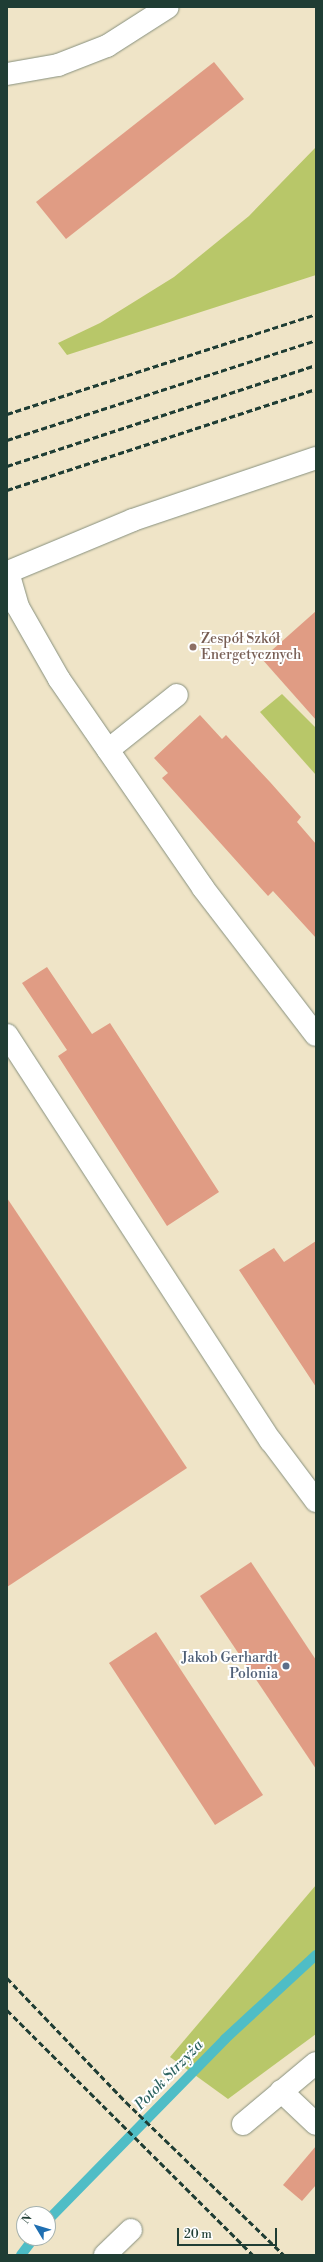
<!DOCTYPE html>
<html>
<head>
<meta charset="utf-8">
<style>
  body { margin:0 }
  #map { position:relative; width:323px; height:2262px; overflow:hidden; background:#efe4c7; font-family:"Libre Bodoni",serif }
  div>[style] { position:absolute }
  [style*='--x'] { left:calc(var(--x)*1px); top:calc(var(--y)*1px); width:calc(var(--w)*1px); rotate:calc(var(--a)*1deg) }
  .green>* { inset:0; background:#b8c769 }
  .stream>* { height:10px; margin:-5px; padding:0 5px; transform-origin:5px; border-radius:5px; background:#4fbdc6 }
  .building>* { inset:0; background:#e09c84 }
  .roads { filter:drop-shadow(0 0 1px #87907e) drop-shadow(0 0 1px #87907e) }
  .minor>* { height:22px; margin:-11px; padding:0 11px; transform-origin:11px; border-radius:11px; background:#fff }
  .rail>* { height:3px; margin-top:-1.5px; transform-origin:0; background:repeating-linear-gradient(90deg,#1f3d34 0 6px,transparent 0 9px) }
  .dots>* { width:11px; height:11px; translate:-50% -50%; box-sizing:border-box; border:2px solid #fff; border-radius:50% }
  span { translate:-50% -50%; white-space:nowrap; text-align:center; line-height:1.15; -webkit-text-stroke:4px #fff; paint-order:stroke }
  .education-label { font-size:14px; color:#785e54 }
  .left { translate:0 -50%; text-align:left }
  .service-label { font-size:14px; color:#4e5e75 }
  .right { translate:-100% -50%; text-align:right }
  .water-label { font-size:15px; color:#2d6360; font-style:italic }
  .frame { position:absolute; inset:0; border:8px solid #1f3d34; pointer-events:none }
  .north { position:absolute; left:16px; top:2206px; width:40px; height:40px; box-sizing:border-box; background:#fff; border:1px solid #a5b1ae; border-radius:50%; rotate:308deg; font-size:11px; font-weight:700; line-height:16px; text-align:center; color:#1f3d34 }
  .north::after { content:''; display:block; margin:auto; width:14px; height:18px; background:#1f6fb2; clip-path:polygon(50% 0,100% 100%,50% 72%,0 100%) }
  .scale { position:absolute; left:177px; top:2228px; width:100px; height:18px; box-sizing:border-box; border:2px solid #1f3d34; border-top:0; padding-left:5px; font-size:12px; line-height:14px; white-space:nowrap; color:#1f3d34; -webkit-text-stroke:3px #fff; paint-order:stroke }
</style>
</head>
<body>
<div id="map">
  <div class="green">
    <div style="clip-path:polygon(316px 147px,316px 275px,67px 355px,58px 343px,100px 323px,174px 277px,249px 216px)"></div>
    <div style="clip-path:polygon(282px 694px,316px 728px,316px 775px,260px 712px)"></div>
    <div style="clip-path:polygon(316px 1885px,316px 2034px,228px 2099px,170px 2057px)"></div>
  </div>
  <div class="stream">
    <div style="--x:48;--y:2220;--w:253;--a:-45.6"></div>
    <div style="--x:225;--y:2039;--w:124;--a:-42.7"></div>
    <div style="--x:21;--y:2255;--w:21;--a:-53"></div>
  </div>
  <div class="building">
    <div style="clip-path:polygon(214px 62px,244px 99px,66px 239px,36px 202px)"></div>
    <div style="clip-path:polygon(316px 611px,316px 720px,262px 659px)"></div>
    <div style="clip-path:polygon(200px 715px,222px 739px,226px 735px,270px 782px,301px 817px,297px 822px,316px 844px,316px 938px,273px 891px,268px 896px,162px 778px,168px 773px,154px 758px)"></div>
    <div style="clip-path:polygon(47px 967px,92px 1034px,110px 1023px,219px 1192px,167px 1226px,58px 1056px,67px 1050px,22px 983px)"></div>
    <div style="clip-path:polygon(7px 1198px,187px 1468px,7px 1587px)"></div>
    <div style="clip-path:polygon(316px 1241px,316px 1387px,239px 1270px,274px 1248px,284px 1262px)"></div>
    <div style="clip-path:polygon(251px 1562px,316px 1660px,316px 1769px,200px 1596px)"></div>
    <div style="clip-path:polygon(156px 1632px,263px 1795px,215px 1825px,109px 1663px)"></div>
    <div style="clip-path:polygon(316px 2146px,316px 2185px,302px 2201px,283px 2185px)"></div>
  </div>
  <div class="roads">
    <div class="minor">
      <div style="--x:7;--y:74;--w:52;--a:-10"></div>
      <div style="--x:58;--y:65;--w:53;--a:-21.2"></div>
      <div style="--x:107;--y:46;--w:72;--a:-32.6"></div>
      <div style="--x:316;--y:458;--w:193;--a:161.3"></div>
      <div style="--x:133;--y:520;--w:135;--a:157.4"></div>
      <div style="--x:8;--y:572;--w:36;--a:74"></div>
      <div style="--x:18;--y:607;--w:83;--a:60.3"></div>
      <div style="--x:59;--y:679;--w:254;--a:55.4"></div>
      <div style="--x:203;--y:888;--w:185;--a:52.5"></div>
      <div style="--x:108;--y:750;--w:88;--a:-38.6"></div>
      <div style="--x:7;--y:1035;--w:484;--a:57"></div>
      <div style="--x:271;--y:1441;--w:75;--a:53.1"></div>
      <div style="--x:281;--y:2091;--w:48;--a:43.3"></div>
      <div style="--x:243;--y:2124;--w:95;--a:-39.9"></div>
      <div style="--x:105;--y:2255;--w:36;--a:-44"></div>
    </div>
  </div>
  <div class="rail">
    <div style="--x:7;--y:414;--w:325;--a:-17.9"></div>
    <div style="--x:7;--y:440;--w:325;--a:-17.9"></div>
    <div style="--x:7;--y:466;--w:325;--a:-18.1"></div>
    <div style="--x:7;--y:490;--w:325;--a:-18.1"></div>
    <div style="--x:7;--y:1978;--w:172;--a:46.2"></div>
    <div style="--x:126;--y:2102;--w:220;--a:44.1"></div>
    <div style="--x:7;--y:2010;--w:347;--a:44.9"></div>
  </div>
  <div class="dots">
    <div style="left:193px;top:647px;background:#8d6e63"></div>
    <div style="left:286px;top:1666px;background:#5c6f8a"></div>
  </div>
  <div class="education-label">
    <span class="left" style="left:201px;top:647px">Zespół Szkół<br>Energetycznych</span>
  </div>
  <div class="service-label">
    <span class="right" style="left:278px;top:1666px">Jakob Gerhardt<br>Polonia</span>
  </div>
  <div class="water-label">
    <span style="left:169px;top:2075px;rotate:-46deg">Potok Strzyża</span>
  </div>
  <div class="frame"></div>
  <div class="north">N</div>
  <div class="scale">20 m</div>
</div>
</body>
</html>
